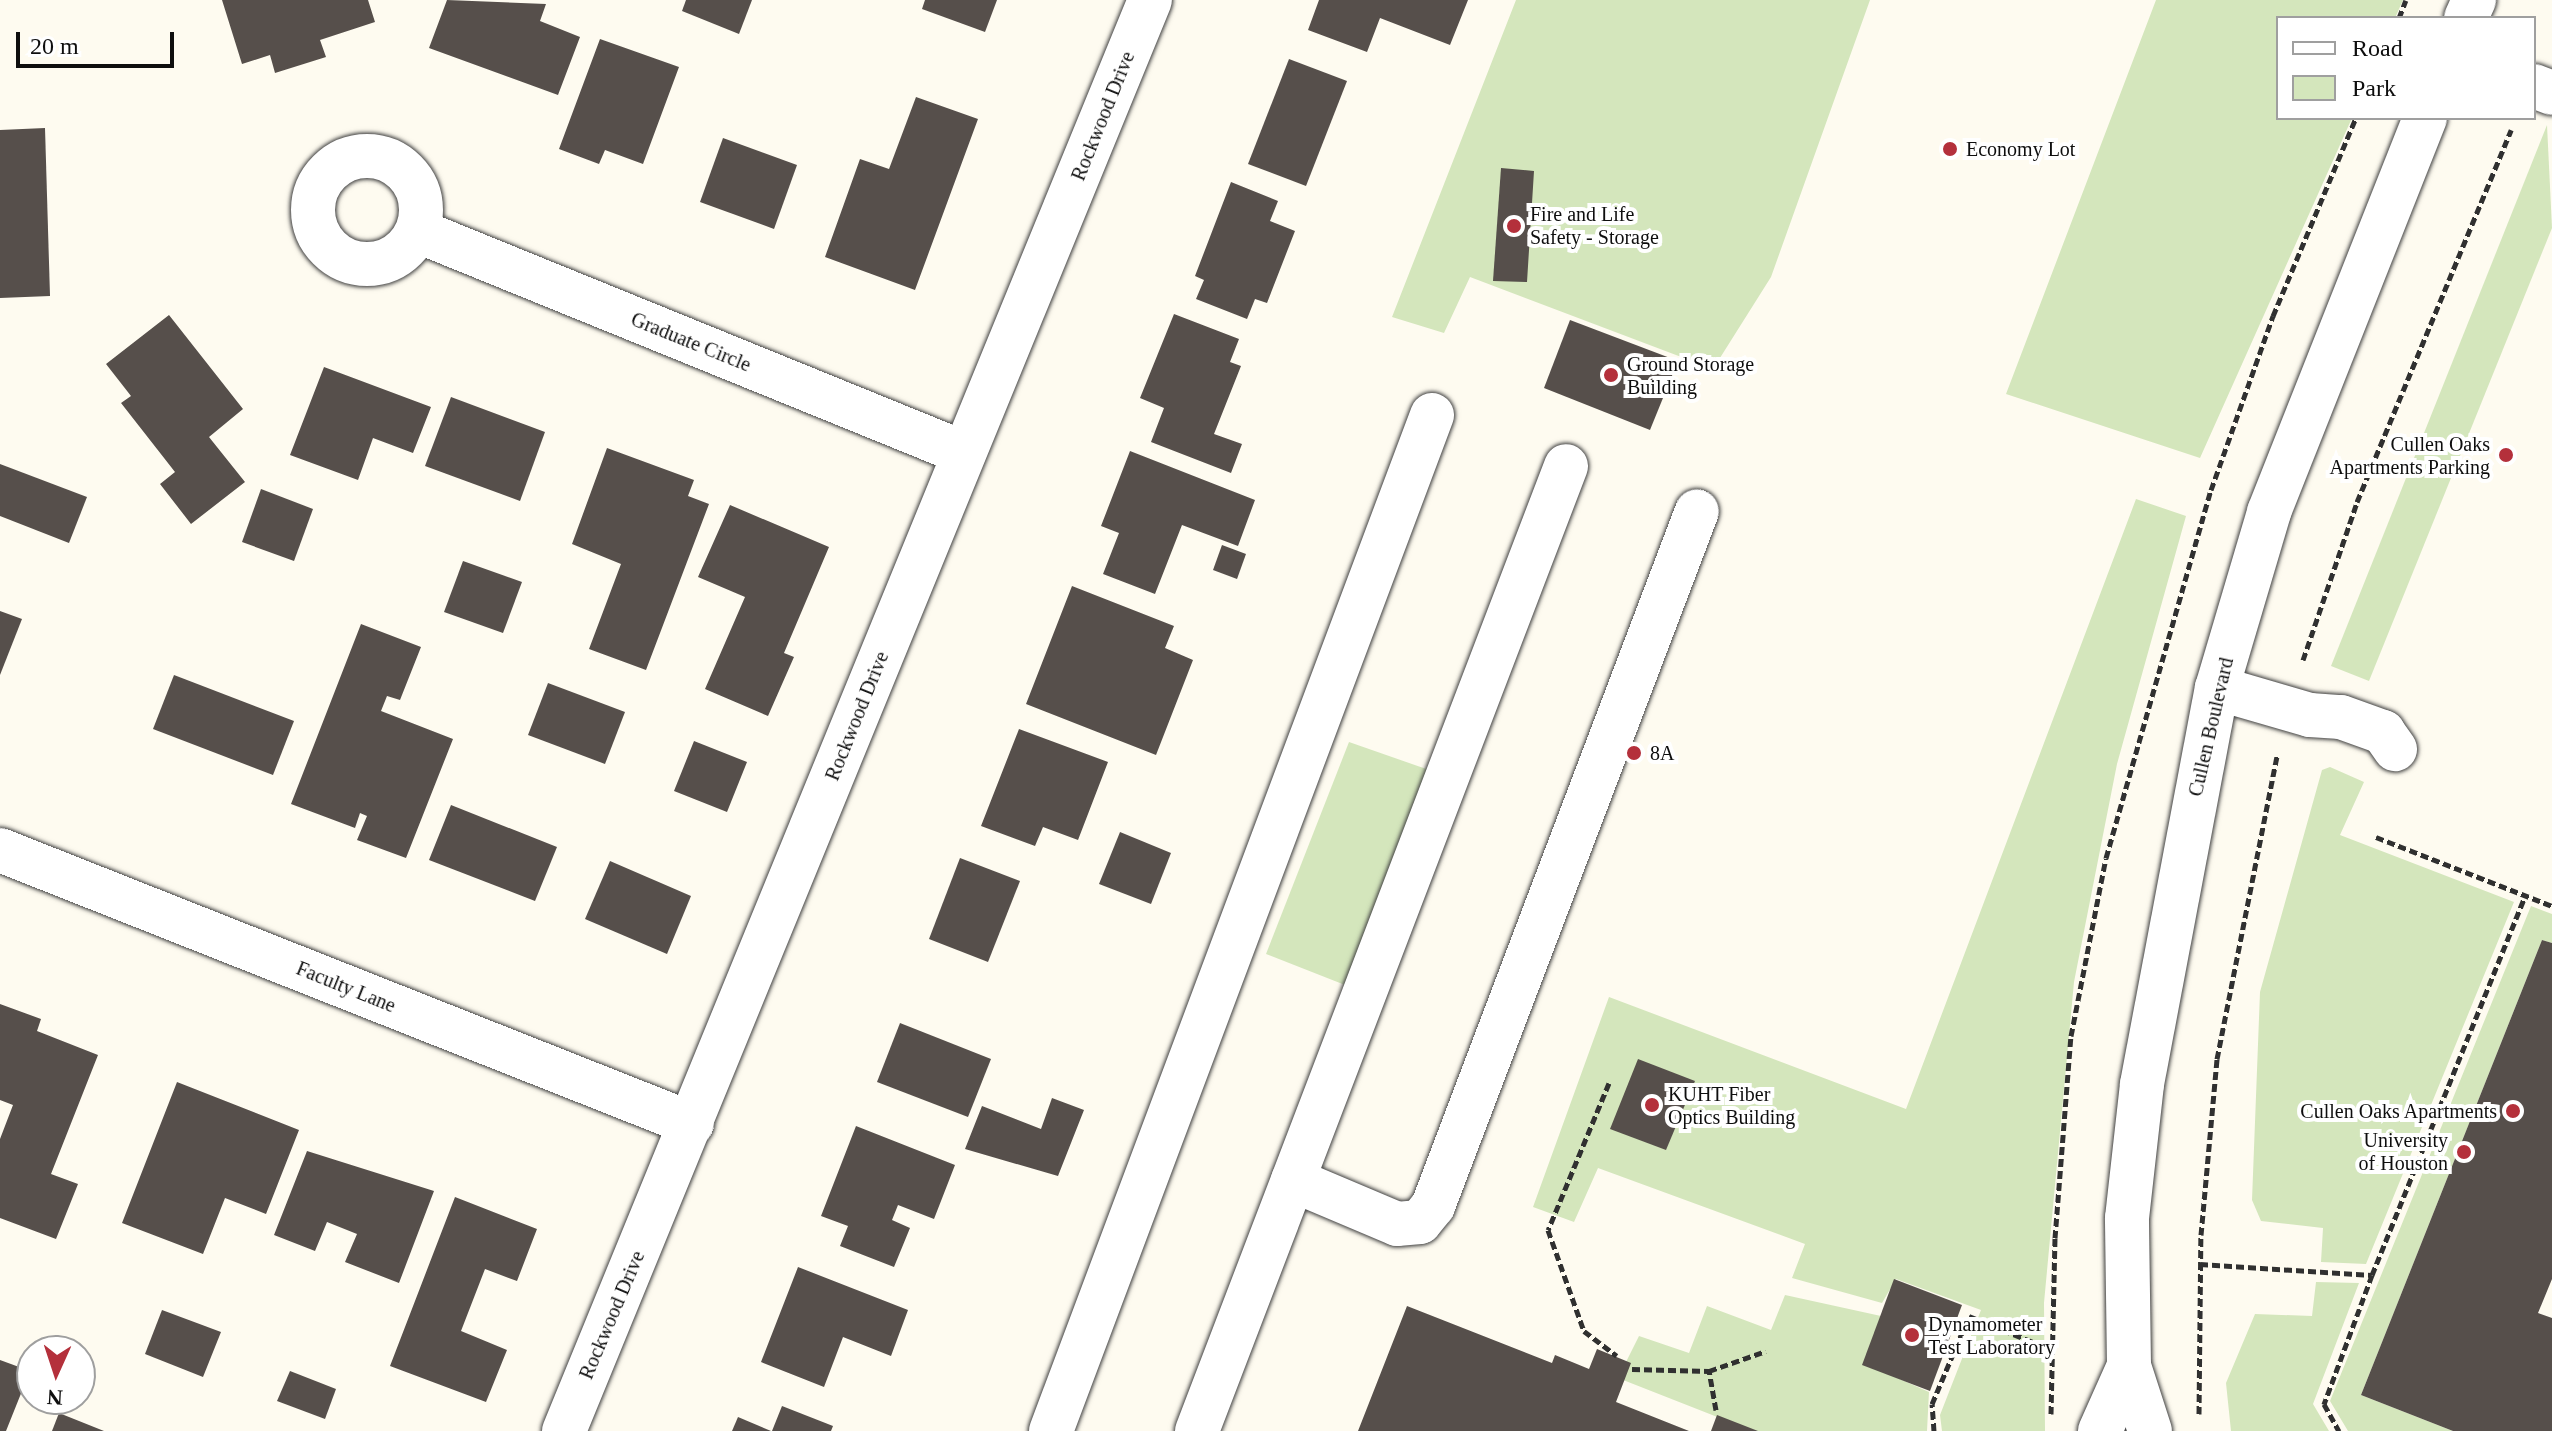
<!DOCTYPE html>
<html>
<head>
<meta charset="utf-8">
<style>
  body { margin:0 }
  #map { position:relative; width:2552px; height:1431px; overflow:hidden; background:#fefbf0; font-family:"Times New Roman",serif }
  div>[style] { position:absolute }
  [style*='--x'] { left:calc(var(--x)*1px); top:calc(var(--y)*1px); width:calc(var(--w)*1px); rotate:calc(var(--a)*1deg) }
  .green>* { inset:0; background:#d4e6bc }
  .building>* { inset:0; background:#564f4b }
  .path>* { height:5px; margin-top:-2.5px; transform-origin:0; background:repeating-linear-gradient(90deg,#303030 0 8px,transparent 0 12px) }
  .roads { filter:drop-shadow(0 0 2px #414141) drop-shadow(0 0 2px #414141) }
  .minor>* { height:44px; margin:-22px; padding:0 22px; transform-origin:22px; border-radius:22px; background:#fff }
  .minor>.ring { margin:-22px; padding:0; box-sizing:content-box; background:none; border:44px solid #fff; border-radius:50% }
  .dots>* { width:22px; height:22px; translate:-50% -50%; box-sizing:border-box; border:4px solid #fff; border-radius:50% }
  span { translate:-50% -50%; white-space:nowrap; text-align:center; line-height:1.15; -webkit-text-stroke:8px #fff; paint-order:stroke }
  .street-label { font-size:20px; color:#0e0e0e }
  .poi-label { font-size:20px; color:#0e0e0e }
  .left { translate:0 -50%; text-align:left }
  .right { translate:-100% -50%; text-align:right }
  .legend { position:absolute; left:2276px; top:16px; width:260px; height:104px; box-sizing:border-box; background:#fff; border:2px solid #9f9f9f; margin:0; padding:10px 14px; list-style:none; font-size:24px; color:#0e0e0e }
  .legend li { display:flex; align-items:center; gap:16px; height:40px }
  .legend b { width:40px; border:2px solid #9f9f9f }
  .north { position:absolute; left:16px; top:1335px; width:80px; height:80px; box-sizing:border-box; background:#fff; border:2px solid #9f9f9f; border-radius:50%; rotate:183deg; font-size:22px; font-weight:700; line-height:32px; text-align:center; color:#0e0e0e }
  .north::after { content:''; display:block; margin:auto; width:28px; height:36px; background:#b4303b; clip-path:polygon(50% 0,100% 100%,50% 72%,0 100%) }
  .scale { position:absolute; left:16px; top:32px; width:158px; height:36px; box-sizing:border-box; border:4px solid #0e0e0e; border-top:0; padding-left:10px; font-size:24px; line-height:28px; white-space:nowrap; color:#0e0e0e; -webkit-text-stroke:6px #fff; paint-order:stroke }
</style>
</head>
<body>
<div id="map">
  <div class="green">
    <div style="clip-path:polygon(1516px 0,1870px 0,1771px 277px,1713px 369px,1470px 277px,1444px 333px,1392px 317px)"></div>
    <div style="clip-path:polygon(2156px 0,2403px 0,2395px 18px,2278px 18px,2278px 118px,2352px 118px,2200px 458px,2006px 394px)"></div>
    <div style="clip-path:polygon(2547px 125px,2552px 228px,2369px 681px,2331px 666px)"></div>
    <div style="clip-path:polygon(2136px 499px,2186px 516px,2117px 764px,2074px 982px,2044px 1303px,2045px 1431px,1942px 1431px,1940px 1415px,1981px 1310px,1896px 1279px,1882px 1303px,1792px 1278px,1805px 1244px,1598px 1168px,1574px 1222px,1533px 1207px,1609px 997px,1906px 1109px)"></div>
    <div style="clip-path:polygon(1349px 742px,1432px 771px,1345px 985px,1266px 954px)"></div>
    <div style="clip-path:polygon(2330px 767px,2364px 782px,2340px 835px,2514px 902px,2366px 1264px,2321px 1262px,2323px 1228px,2261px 1221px,2252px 1200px,2260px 992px,2322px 770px)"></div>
    <div style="clip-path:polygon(2531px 906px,2552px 914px,2552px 943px,2542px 940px,2361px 1395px,2453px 1431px,2348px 1431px,2330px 1401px)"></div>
    <div style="clip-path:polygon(2316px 1282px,2359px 1283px,2313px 1404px,2329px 1431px,2231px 1431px,2226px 1383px,2255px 1314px,2312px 1316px)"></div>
    <div style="clip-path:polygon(1785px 1295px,1881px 1316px,1866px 1364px,1929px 1392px,1927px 1431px,1753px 1431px,1618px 1378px,1639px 1336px,1689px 1353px,1707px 1306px,1771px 1330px)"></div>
  </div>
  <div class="building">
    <div style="clip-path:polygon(222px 0,368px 0,375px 22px,320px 40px,326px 57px,275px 73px,270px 55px,242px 64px)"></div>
    <div style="clip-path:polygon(447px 0,546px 4px,540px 21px,580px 37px,558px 95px,429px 48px)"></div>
    <div style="clip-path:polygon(686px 0,752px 0,739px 34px,682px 11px)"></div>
    <div style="clip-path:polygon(925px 0,997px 0,985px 32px,922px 9px)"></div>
    <div style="clip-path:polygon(1319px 0,1468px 0,1450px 45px,1380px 18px,1367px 52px,1308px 30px)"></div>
    <div style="clip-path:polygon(600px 39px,679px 67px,643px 164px,605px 150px,599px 164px,559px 149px)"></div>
    <div style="clip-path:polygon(1289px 59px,1347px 81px,1306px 186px,1248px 164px)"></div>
    <div style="clip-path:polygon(916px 97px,978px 119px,915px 290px,825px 257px,860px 159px,889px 169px)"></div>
    <div style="clip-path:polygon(45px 128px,50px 296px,0 298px,0 130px)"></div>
    <div style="clip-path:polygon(723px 138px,797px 165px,774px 229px,700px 202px)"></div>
    <div style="clip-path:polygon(1501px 168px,1534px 171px,1527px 282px,1493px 281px)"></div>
    <div style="clip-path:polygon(1231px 182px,1278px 201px,1270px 221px,1295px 231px,1267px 303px,1255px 299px,1247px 319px,1196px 299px,1204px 280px,1195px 276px)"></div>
    <div style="clip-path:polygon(1174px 314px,1239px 339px,1230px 362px,1241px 366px,1214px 434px,1242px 444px,1231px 473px,1151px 442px,1164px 408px,1140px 398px)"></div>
    <div style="clip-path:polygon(169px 315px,243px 409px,209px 437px,245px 482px,191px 524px,160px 484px,175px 472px,121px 403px,131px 396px,106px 364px)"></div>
    <div style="clip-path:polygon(1570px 320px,1678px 361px,1650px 430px,1544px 388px)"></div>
    <div style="clip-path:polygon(324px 367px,431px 407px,413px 453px,373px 438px,358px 480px,290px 455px)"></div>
    <div style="clip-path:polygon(451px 397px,545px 432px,520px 501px,425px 466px)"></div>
    <div style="clip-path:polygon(607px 448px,694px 480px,688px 496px,709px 504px,646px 670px,589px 649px,621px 564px,572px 544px)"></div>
    <div style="clip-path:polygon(1130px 451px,1255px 500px,1238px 546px,1182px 525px,1155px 594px,1103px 574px,1119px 533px,1101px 526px)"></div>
    <div style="clip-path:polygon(0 464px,87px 497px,69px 543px,0 516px)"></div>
    <div style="clip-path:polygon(261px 489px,313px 509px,294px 561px,242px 542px)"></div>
    <div style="clip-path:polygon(730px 505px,829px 547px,784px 653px,794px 657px,768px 716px,705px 689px,745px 597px,698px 577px)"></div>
    <div style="clip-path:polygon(1222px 545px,1246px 554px,1237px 579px,1213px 570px)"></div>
    <div style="clip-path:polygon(463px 561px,522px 582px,503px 633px,444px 612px)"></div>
    <div style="clip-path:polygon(1072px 586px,1174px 626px,1165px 648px,1193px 660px,1156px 755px,1026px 704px)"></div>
    <div style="clip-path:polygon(0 611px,22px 619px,0 675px)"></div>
    <div style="clip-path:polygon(361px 624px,421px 647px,400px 700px,387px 696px,381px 711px,453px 739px,406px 858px,357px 840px,367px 816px,360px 813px,355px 828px,291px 804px)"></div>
    <div style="clip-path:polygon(174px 675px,294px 721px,273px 775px,153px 729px)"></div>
    <div style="clip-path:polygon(548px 683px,625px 712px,605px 764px,528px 735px)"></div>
    <div style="clip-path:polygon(1019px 729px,1108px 762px,1078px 840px,1043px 827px,1035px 846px,981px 826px)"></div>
    <div style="clip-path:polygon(694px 741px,747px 762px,727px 812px,674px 791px)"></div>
    <div style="clip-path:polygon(451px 805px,557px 847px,535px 901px,429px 860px)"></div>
    <div style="clip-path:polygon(1120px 832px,1171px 853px,1151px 904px,1099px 884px)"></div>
    <div style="clip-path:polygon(960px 858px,1020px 881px,988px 962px,929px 939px)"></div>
    <div style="clip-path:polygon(610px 861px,691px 896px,667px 954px,585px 919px)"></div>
    <div style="clip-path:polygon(2542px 940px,2552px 943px,2552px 1279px,2538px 1313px,2552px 1318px,2552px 1431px,2453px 1431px,2361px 1395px)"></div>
    <div style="clip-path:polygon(0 1004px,41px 1019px,37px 1031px,98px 1055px,51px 1174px,78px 1184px,56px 1239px,0 1218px,0 1139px,13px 1105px,0 1100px)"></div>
    <div style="clip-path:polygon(900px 1023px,991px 1059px,968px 1117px,877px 1082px)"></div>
    <div style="clip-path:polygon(1638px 1059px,1695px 1081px,1666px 1150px,1610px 1129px)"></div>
    <div style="clip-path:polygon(177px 1082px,299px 1130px,266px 1214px,225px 1198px,203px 1254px,122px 1223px)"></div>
    <div style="clip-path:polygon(1052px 1098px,1084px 1110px,1058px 1176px,965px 1149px,982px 1106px,1041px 1129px)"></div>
    <div style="clip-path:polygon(856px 1126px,955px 1165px,934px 1219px,898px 1205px,892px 1220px,910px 1228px,894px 1267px,840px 1246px,848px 1226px,821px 1216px)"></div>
    <div style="clip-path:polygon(307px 1151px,434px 1191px,399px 1283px,345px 1262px,357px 1234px,327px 1222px,315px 1251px,274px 1235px)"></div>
    <div style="clip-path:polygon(455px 1197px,537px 1229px,517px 1281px,485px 1269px,461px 1331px,507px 1350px,486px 1402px,390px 1366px)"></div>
    <div style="clip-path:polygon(798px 1267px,908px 1310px,891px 1356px,843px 1337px,824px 1387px,761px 1362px)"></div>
    <div style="clip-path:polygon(1894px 1279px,1962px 1305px,1930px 1391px,1862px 1365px)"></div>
    <div style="clip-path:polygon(1407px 1306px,1552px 1363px,1555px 1355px,1589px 1369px,1597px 1349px,1631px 1363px,1616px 1402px,1689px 1431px,1358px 1431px)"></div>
    <div style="clip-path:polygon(162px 1310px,221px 1332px,203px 1377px,145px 1354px)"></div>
    <div style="clip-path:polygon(0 1360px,30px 1371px,6px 1431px,0 1431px)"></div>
    <div style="clip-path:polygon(290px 1371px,336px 1389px,325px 1419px,277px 1401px)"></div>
    <div style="clip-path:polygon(782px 1406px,833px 1426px,831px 1431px,772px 1431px)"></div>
    <div style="clip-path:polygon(59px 1413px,104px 1431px,52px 1431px)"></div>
    <div style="clip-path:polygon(1717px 1415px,1758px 1431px,1711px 1431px)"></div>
    <div style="clip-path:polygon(738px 1417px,771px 1431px,732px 1431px)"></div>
  </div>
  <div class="path">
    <div style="--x:2399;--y:18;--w:19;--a:-69"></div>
    <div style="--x:2303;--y:660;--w:167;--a:-71.1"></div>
    <div style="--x:2357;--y:502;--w:403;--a:-67.5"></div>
    <div style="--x:2376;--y:837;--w:189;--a:21.4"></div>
    <div style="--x:1609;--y:1083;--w:159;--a:112.5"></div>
    <div style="--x:1548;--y:1230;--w:107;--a:70.4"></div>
    <div style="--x:1584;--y:1331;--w:41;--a:37.1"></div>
    <div style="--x:2200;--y:1264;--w:172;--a:3.7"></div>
    <div style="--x:2372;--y:1275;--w:138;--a:110.4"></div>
    <div style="--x:2324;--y:1404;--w:31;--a:61"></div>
    <div style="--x:2372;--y:1275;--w:409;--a:-68"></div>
    <div style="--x:1632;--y:1369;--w:77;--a:1.5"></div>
    <div style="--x:1716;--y:1410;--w:40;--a:-100"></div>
    <div style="--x:1709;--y:1371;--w:60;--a:-19.3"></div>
    <div style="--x:2051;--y:1414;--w:176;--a:-88.7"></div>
    <div style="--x:2055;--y:1238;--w:203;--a:-85.5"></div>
    <div style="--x:2071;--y:1036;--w:181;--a:-78.9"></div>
    <div style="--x:2106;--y:858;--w:383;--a:-74.1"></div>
    <div style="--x:2211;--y:490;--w:185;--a:-70.4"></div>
    <div style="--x:2273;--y:316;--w:215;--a:-67.3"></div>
    <div style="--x:2199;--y:1414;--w:179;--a:-89.4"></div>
    <div style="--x:2201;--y:1235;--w:177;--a:-84.8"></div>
    <div style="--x:2217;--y:1059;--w:310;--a:-78.8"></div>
    <div style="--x:1934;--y:1431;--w:27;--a:-94"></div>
    <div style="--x:1932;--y:1404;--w:95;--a:-67.2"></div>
    <div style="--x:1969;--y:1316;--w:87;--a:22.2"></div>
  </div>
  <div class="roads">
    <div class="minor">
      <div style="--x:2466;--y:18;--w:20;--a:-66"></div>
      <div style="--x:2534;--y:86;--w:19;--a:21"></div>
      <div class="ring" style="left:313px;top:156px;width:64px;height:64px"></div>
      <div style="--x:418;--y:231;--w:589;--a:22.13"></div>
      <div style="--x:2217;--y:688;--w:97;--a:16.2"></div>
      <div style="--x:2310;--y:715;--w:31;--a:4"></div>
      <div style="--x:2341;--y:717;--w:45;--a:19.7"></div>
      <div style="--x:2383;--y:732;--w:21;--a:55"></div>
      <div style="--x:0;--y:850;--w:744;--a:21.6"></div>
      <div style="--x:1293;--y:1180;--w:113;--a:22.9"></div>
      <div style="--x:1397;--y:1224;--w:23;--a:-5"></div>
      <div style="--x:1420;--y:1222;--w:21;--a:-51"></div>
      <div style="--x:1433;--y:1206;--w:743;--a:-69.2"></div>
      <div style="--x:564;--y:1431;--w:1546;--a:-67.73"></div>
      <div style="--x:1051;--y:1431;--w:1085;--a:-69.44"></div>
      <div style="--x:1197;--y:1431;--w:1033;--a:-69.07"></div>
      <div style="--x:2100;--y:1431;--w:71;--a:-66"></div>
      <div style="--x:2150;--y:1431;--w:68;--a:-107.9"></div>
      <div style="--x:2129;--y:1366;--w:148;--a:-90.8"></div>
      <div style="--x:2127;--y:1218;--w:135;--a:-83.6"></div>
      <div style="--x:2142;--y:1084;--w:403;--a:-79.3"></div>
      <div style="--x:2217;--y:688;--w:184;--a:-73.5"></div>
      <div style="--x:2269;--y:512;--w:424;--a:-68.4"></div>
    </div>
  </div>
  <div class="dots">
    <div style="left:1950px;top:149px;background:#b4303b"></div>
    <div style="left:1514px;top:226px;background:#b4303b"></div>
    <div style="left:1611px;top:375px;background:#b4303b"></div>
    <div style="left:2506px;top:455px;background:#b4303b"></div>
    <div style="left:1634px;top:753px;background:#b4303b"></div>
    <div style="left:1652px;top:1105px;background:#b4303b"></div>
    <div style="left:2513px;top:1111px;background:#b4303b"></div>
    <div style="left:2464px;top:1152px;background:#b4303b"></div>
    <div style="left:1912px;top:1335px;background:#b4303b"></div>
  </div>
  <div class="street-label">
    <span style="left:1103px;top:116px;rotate:-68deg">Rockwood Drive</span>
    <span style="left:691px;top:342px;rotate:22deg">Graduate Circle</span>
    <span style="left:857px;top:716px;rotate:-68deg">Rockwood Drive</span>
    <span style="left:2211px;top:727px;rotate:-77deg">Cullen Boulevard</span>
    <span style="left:346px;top:987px;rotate:22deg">Faculty Lane</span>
    <span style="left:612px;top:1315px;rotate:-67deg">Rockwood Drive</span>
  </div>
  <div class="poi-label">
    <span class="left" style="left:1966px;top:149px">Economy Lot</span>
    <span class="left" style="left:1530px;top:226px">Fire and Life<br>Safety - Storage</span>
    <span class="left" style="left:1627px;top:376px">Ground Storage<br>Building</span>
    <span class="right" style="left:2490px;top:456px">Cullen Oaks<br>Apartments Parking</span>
    <span class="left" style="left:1650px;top:753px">8A</span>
    <span class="left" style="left:1668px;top:1106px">KUHT Fiber<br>Optics Building</span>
    <span class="right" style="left:2497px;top:1111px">Cullen Oaks Apartments</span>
    <span class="right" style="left:2448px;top:1152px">University<br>of Houston</span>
    <span class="left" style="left:1928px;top:1336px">Dynamometer<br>Test Laboratory</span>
  </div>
  <ul class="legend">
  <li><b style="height:10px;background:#fff"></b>Road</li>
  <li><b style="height:22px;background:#d4e6bc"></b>Park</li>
  </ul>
  <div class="north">N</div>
  <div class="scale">20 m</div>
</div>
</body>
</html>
